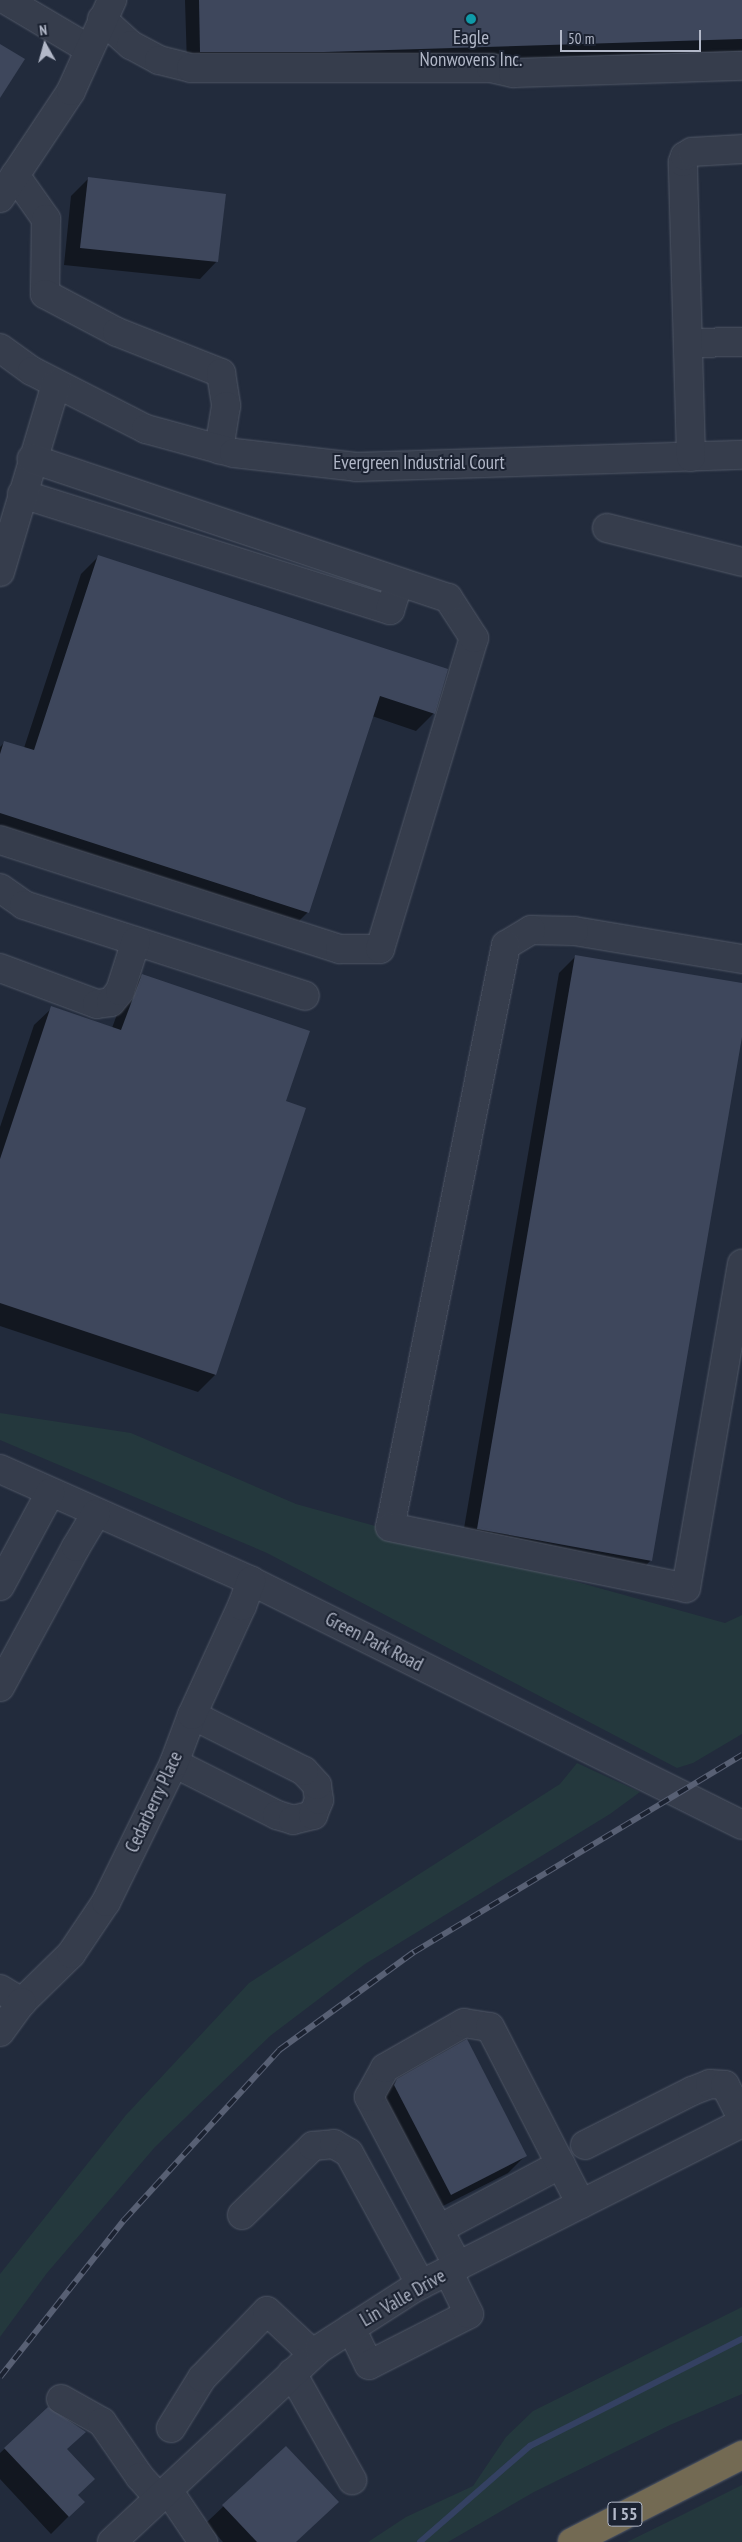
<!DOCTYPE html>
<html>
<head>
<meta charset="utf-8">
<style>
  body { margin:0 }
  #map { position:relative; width:742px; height:2542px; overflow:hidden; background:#222b3c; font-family:"PT Sans Narrow",sans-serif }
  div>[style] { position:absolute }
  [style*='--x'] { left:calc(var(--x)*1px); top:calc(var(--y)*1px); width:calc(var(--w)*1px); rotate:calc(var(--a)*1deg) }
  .green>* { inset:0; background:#24383d }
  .shadow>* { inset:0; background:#0007 }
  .stream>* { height:5.5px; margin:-2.75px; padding:0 2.75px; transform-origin:2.75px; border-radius:2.75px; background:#344162 }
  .building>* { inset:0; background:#3e475c }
  .roads { filter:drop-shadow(0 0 1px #515867) drop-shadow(0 0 1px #515867) }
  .minor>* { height:28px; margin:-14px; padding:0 14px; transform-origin:14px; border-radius:14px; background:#363d4c }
  .highway>* { height:28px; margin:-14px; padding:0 14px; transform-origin:14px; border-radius:14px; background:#736a53 }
  .rail>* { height:5.5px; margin-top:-2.75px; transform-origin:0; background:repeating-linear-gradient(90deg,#1b2231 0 11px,#586074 0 22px); box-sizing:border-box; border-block:1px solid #586074 }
  .dots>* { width:14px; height:14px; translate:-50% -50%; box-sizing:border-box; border:2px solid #1b2231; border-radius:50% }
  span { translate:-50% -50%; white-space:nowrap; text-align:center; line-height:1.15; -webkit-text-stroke:4px #1b2231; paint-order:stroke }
  .shield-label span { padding:1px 4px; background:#1b2231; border:1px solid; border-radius:4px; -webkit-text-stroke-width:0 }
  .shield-label { font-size:18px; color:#b2b8c8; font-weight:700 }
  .poi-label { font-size:19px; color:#b2b8c8 }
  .street-label { font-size:19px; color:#b2b8c8 }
  .north { position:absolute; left:20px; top:20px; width:50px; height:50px; -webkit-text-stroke:4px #1b2231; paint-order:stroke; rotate:353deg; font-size:14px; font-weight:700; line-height:20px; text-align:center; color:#b2b8c8 }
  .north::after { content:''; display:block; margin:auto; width:18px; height:22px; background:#b2b8c8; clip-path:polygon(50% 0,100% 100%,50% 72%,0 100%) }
  .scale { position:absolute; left:560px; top:30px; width:141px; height:22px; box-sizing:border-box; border:2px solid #b2b8c8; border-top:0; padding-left:6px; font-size:15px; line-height:18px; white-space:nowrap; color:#b2b8c8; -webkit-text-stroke:4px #1b2231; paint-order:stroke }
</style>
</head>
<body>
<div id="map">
  <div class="green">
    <div style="clip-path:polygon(0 1413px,131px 1433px,296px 1504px,725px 1623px,742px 1615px,742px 1734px,693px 1763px,677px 1768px,267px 1553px,0 1440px)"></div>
    <div style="clip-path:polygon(577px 1763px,640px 1792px,610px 1814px,365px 1964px,270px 2036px,155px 2147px,47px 2273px,0 2337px,0 2274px,126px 2115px,249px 1983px,560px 1784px)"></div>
    <div style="clip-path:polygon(742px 2307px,742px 2394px,670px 2425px,534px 2492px,448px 2542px,368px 2542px,406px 2517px,473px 2486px,506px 2437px,533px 2411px)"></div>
    <div style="clip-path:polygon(742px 2485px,742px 2542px,627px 2542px,684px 2514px)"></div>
  </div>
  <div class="shadow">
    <div style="clip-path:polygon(185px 0,742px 0,742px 51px,310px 65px,187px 65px)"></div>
    <div style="clip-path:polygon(88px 179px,217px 261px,200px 279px,64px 265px,71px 196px)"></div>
    <div style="clip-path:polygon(98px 557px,434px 713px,416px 731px,372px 716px,307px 913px,290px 930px,0 836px,0 747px,5px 742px,24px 748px,81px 574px)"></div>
    <div style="clip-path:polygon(576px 956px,742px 984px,742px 1030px,651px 1560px,634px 1578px,461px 1546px,559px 973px)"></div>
    <div style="clip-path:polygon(142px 976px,285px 1102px,215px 1375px,198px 1392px,0 1326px,0 1127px,34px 1025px,52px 1008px,112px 1028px,125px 993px)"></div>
    <div style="clip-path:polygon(397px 2080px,525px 2156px,508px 2173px,433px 2211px,380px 2098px)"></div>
    <div style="clip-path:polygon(48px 2409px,77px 2495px,83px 2502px,51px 2534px,0 2479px,0 2453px)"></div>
    <div style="clip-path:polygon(286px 2447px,296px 2542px,223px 2542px,206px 2523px)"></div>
  </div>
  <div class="stream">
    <div style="--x:420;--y:2542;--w:146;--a:-41.1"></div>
    <div style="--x:530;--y:2446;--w:237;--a:-26.8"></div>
  </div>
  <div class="building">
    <div style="clip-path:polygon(199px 0,742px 0,742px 39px,324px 52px,200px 52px)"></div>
    <div style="clip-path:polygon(0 44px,25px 59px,0 98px)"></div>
    <div style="clip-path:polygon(88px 177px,226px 194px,218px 262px,80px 248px)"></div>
    <div style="clip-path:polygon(98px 555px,448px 669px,435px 714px,380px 696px,309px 913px,0 813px,0 754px,4px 741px,34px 750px)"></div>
    <div style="clip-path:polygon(575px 955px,742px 983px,742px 1037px,652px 1561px,477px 1529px)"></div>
    <div style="clip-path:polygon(142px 974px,310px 1031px,286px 1101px,306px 1108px,216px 1375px,0 1303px,0 1159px,51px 1006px,121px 1030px)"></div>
    <div style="clip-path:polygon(467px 2039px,527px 2156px,451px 2195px,394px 2085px,397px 2079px)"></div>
    <div style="clip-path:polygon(48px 2407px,86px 2432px,67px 2449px,95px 2479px,78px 2495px,85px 2502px,69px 2517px,4px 2448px)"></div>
    <div style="clip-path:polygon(286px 2446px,339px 2502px,296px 2542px,257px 2542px,222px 2505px)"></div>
  </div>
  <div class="roads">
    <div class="minor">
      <div style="--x:6;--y:0;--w:96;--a:30.6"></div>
      <div style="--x:102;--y:19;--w:39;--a:42"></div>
      <div style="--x:131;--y:45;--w:32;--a:28"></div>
      <div style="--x:159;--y:60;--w:33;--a:14"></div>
      <div style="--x:191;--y:68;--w:300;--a:0"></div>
      <div style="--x:491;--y:68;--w:23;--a:13"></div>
      <div style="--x:513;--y:73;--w:229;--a:-1.8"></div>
      <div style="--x:15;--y:175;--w:54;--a:54.8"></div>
      <div style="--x:46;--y:219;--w:75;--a:90.8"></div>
      <div style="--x:45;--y:294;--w:81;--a:27.8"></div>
      <div style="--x:117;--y:332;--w:112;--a:21.5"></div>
      <div style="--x:221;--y:373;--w:33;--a:81"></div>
      <div style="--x:226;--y:406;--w:44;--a:99.2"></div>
      <div style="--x:0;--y:198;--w:128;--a:-56.4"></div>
      <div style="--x:71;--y:91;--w:100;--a:-65.7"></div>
      <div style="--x:689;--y:343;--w:53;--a:-1.1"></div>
      <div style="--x:0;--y:348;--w:39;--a:36"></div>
      <div style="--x:32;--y:371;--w:128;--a:27"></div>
      <div style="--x:146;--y:429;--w:91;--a:15.3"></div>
      <div style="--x:234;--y:453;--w:123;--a:6.5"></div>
      <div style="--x:356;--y:467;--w:386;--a:-1.8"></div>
      <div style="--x:691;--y:457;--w:295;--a:-91.6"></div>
      <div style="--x:683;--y:162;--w:6;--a:-72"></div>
      <div style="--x:685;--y:156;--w:8;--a:-30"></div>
      <div style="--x:692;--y:152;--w:50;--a:-3.4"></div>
      <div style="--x:22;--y:494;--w:386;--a:17.5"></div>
      <div style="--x:390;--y:610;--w:29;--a:-72"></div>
      <div style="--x:607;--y:528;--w:139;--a:14.1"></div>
      <div style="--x:0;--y:572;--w:196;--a:-73.4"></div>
      <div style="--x:0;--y:840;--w:357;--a:17.8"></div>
      <div style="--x:340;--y:949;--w:40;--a:0"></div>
      <div style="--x:380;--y:949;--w:325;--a:-73.2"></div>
      <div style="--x:474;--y:638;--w:48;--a:-123"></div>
      <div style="--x:448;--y:598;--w:439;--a:-161.5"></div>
      <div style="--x:0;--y:888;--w:29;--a:35"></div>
      <div style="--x:24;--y:905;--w:295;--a:17.9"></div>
      <div style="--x:742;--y:959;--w:170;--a:-170.5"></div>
      <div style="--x:574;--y:931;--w:43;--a:-178.7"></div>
      <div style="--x:531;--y:930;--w:29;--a:149"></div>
      <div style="--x:506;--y:945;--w:593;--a:101.27"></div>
      <div style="--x:390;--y:1527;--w:302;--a:11.6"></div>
      <div style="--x:686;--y:1588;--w:329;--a:-80.2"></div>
      <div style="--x:0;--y:968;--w:103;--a:20.4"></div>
      <div style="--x:97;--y:1004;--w:14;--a:-8"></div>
      <div style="--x:111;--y:1002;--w:14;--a:-51"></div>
      <div style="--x:120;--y:991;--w:52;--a:-72.3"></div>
      <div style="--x:0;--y:1469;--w:275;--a:24"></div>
      <div style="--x:251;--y:1581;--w:548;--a:26.42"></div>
      <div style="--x:0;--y:1586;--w:106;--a:-61.7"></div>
      <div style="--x:0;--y:1687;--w:159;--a:-61.5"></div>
      <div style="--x:76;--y:1547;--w:39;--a:-59"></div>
      <div style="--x:174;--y:1763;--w:115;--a:26.8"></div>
      <div style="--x:277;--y:1815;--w:17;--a:17"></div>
      <div style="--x:293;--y:1820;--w:21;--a:-14"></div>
      <div style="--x:313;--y:1815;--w:16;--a:-68"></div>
      <div style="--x:319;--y:1800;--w:15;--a:-98"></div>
      <div style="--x:317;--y:1785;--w:19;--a:-133"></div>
      <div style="--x:304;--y:1771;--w:125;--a:-153.4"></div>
      <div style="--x:0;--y:1989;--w:26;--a:31"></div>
      <div style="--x:22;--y:2002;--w:69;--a:-44.4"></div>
      <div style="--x:71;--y:1954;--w:63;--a:-56.1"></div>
      <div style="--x:106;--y:1902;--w:155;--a:-63.9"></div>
      <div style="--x:174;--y:1763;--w:51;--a:-69.4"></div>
      <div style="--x:192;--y:1715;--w:120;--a:-65.4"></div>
      <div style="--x:242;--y:1606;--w:27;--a:-70"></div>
      <div style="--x:0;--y:2032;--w:37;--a:-54"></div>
      <div style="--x:585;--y:2145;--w:120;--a:-26.8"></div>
      <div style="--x:692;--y:2091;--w:19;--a:-21"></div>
      <div style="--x:710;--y:2084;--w:15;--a:4"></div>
      <div style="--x:725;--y:2085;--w:37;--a:63"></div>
      <div style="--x:242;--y:2215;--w:99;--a:-44.2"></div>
      <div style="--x:313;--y:2146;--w:21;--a:-5"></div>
      <div style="--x:334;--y:2144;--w:17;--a:31"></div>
      <div style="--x:349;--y:2153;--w:150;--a:61.4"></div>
      <div style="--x:439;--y:2229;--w:138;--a:-28"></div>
      <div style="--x:458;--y:2266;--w:191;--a:-117.8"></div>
      <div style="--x:369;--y:2097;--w:33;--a:-61"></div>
      <div style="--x:385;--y:2068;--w:91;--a:-29.7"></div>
      <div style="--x:464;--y:2023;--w:26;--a:9"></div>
      <div style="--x:490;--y:2027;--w:199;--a:62.8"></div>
      <div style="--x:351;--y:2328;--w:41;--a:64.1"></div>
      <div style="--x:369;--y:2365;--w:112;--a:-27"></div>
      <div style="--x:469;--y:2314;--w:48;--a:-116"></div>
      <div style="--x:292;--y:2373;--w:123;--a:60.7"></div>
      <div style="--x:61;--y:2399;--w:47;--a:29.3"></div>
      <div style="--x:102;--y:2422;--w:67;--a:55.4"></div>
      <div style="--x:140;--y:2477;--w:28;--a:48"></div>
      <div style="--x:171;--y:2428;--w:59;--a:-58.2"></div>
      <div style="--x:202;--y:2378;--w:93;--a:-45.9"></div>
      <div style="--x:267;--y:2311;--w:63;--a:43.1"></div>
      <div style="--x:168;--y:2490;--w:63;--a:56.1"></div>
      <div style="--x:112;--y:2542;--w:283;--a:-43"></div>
      <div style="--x:319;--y:2349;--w:113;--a:-32.7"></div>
      <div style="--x:414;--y:2288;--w:367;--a:-26.7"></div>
    </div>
    <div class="highway">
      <div style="--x:572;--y:2542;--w:191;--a:-27.1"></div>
    </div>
  </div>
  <div class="rail">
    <div style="--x:0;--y:2377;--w:200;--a:-51.7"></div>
    <div style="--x:124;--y:2220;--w:230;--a:-47.6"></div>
    <div style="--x:279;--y:2050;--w:167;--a:-36"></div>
    <div style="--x:414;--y:1952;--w:383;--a:-31"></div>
  </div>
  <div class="dots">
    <div style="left:471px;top:19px;background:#0f9aa8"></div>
  </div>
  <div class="shield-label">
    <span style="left:625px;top:2514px">I 55</span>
  </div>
  <div class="poi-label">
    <span style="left:471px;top:49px">Eagle<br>Nonwovens Inc.</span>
  </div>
  <div class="street-label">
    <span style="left:419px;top:463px">Evergreen Industrial Court</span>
    <span style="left:374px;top:1642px;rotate:27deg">Green Park Road</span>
    <span style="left:154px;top:1802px;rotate:-65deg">Cedarberry Place</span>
    <span style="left:403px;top:2298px;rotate:-30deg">Lin Valle Drive</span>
  </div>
  <div class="north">N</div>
  <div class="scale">50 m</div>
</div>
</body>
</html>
